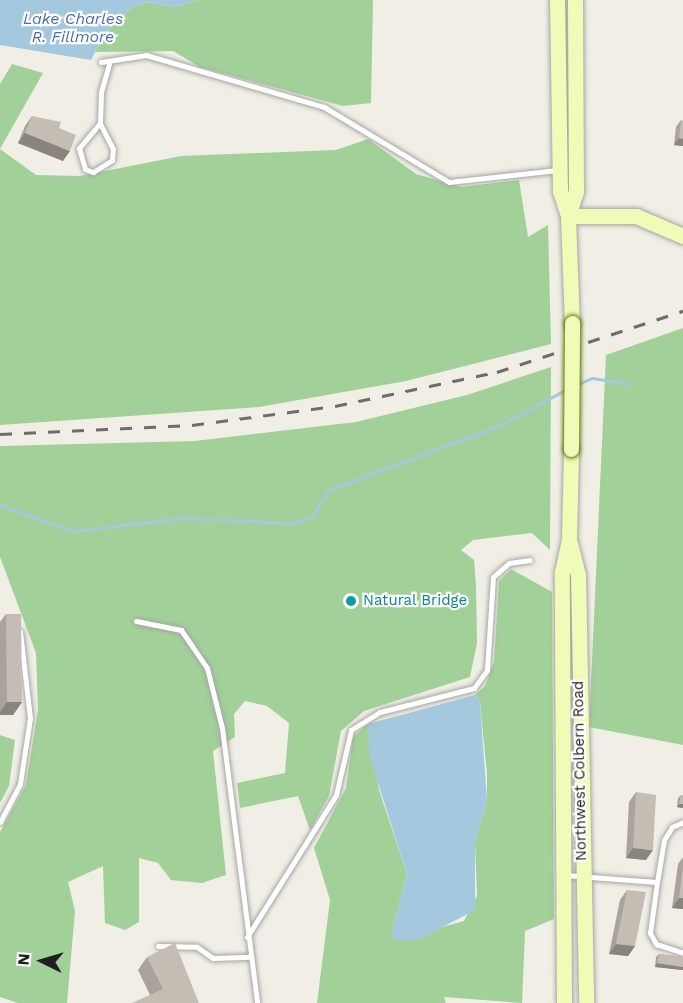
<!DOCTYPE html>
<html>
<head>
<meta charset="utf-8">
<style>
  body { margin:0 }
  #map { position:relative; width:683px; height:1003px; overflow:hidden; background:#f0eee5; font-family:"Work Sans",sans-serif }
  div>[style] { position:absolute }
  [style*='--x'] { left:calc(var(--x)*1px); top:calc(var(--y)*1px); width:calc(var(--w)*1px); rotate:calc(var(--a)*1deg) }
  .forest>* { inset:0; background:#a1d198 }
  .water>* { inset:0; background:#a4c9df }
  .stream>* { height:3px; margin:-1.5px; padding:0 1.5px; transform-origin:1.5px; border-radius:1.5px; background:#a4c9df }
  .roads { filter:drop-shadow(0 0 2px #a6a6a6) drop-shadow(0 0 2px #a6a6a6) }
  .lane>* { height:5px; margin:-2.5px; padding:0 2.5px; transform-origin:2.5px; border-radius:2.5px; background:#fff }
  .secondary>* { height:15px; margin:-7.5px; padding:0 7.5px; transform-origin:7.5px; border-radius:7.5px; background:#effbb7 }
  .rail>* { height:3px; margin-top:-1.5px; transform-origin:0; background:repeating-linear-gradient(90deg,#6d6d6d 0 12px,transparent 0 24px) }
  .bridges { filter:drop-shadow(0 0 2px #5d7a01) drop-shadow(0 0 2px #5d7a01) }
  .secondary-bridge>* { height:15px; margin:-7.5px; padding:0 7.5px; transform-origin:7.5px; border-radius:7.5px; background:#effbb7 }
  .wall>* { inset:0; background:#a9a39b }
  .shaded-wall>* { inset:0; background:#8a847e }
  .building>* { inset:0; background:#c5bdb4 }
  .dots>* { width:16px; height:16px; translate:-50% -50%; box-sizing:border-box; border:3px solid #fff; border-radius:50% }
  span { translate:-50% -50%; white-space:nowrap; text-align:center; line-height:1.15; -webkit-text-stroke:4.5px #fff; paint-order:stroke }
  .culture-label { font-size:15px; color:#0d838f }
  .left { translate:0 -50%; text-align:left }
  .street-label { font-size:15px; color:#1f1f1f }
  .water-label { font-size:16px; color:#486eb2; font-style:italic }
  .north { position:absolute; left:12px; top:931px; width:60px; height:60px; -webkit-text-stroke:4px #fff; paint-order:stroke; rotate:275deg; font-size:16px; font-weight:700; line-height:24px; text-align:center; color:#1f1f1f }
  .north::after { content:''; display:block; margin:auto; width:21px; height:27px; background:#1f1f1f; clip-path:polygon(50% 0,100% 100%,50% 72%,0 100%) }
</style>
</head>
<body>
<div id="map">
  <div class="forest">
    <div style="clip-path:polygon(198px 0,373px 0,371px 103px,343px 106px,200px 67px,173px 51px,95px 52px,104px 34px,131px 8px,147px 2px,176px 7px)"></div>
    <div style="clip-path:polygon(12px 64px,43px 73px,0 149px,0 84px)"></div>
    <div style="clip-path:polygon(368px 139px,416px 174px,461px 187px,519px 180px,528px 237px,548px 225px,551px 344px,406px 381px,259px 407px,0 425px,0 149px,36px 175px,80px 176px,181px 156px,336px 150px)"></div>
    <div style="clip-path:polygon(683px 328px,683px 745px,589px 727px,606px 355px)"></div>
    <div style="clip-path:polygon(551px 367px,550px 550px,532px 533px,473px 540px,461px 550px,474px 560px,476px 586px,477px 643px,470px 677px,364px 711px,341px 731px,329px 796px,310px 830px,298px 796px,240px 808px,237px 783px,285px 773px,289px 723px,267px 706px,245px 701px,234px 714px,235px 737px,213px 751px,226px 875px,202px 883px,171px 880px,158px 863px,139px 858px,139px 922px,125px 930px,105px 923px,103px 866px,68px 882px,75px 911px,67px 1003px,18px 1003px,0 997px,0 832px,26px 785px,38px 710px,36px 653px,0 557px,0 446px,195px 441px,356px 422px,467px 395px)"></div>
    <div style="clip-path:polygon(511px 569px,552px 592px,554px 919px,525px 931px,522px 1003px,444px 997px,446px 1003px,317px 1003px,330px 900px,314px 848px,346px 788px,353px 737px,368px 724px,379px 790px,407px 874px,392px 931px,420px 939px,428px 931px,464px 921px,477px 896px,475px 842px,487px 800px,487px 774px,480px 703px,475px 695px,485px 686px,494px 662px,499px 581px)"></div>
    <div style="clip-path:polygon(0 735px,15px 740px,9px 786px,0 803px)"></div>
  </div>
  <div class="water">
    <div style="clip-path:polygon(0 0,198px 0,176px 7px,147px 2px,131px 8px,104px 34px,91px 60px,0 45px)"></div>
    <div style="clip-path:polygon(475px 695px,480px 703px,487px 800px,475px 842px,475px 910px,420px 939px,394px 941px,392px 931px,407px 874px,370px 758px,368px 724px)"></div>
  </div>
  <div class="stream">
    <div style="--x:576;--y:385;--w:17;--a:-24"></div>
    <div style="--x:592;--y:378;--w:37;--a:9"></div>
    <div style="--x:0;--y:505;--w:77;--a:19.6"></div>
    <div style="--x:73;--y:531;--w:110;--a:-6.8"></div>
    <div style="--x:182;--y:518;--w:111;--a:2.6"></div>
    <div style="--x:293;--y:523;--w:20;--a:-18"></div>
    <div style="--x:312;--y:517;--w:31;--a:-59"></div>
    <div style="--x:328;--y:490;--w:182;--a:-20.6"></div>
    <div style="--x:498;--y:426;--w:78;--a:-28.2"></div>
  </div>
  <div class="roads">
    <div class="lane">
      <div style="--x:101;--y:62;--w:46;--a:-8.8"></div>
      <div style="--x:146;--y:55;--w:185;--a:16.3"></div>
      <div style="--x:324;--y:107;--w:146;--a:31"></div>
      <div style="--x:449;--y:182;--w:109;--a:-6.3"></div>
      <div style="--x:100;--y:123;--w:33;--a:130"></div>
      <div style="--x:79;--y:148;--w:22;--a:74"></div>
      <div style="--x:85;--y:169;--w:9;--a:21"></div>
      <div style="--x:93;--y:172;--w:22;--a:-32"></div>
      <div style="--x:112;--y:160;--w:11;--a:-85"></div>
      <div style="--x:113;--y:149;--w:29;--a:-117"></div>
      <div style="--x:100;--y:123;--w:31;--a:-88"></div>
      <div style="--x:101;--y:92;--w:32;--a:-74"></div>
      <div style="--x:136;--y:621;--w:46;--a:11.3"></div>
      <div style="--x:181;--y:630;--w:46;--a:55.6"></div>
      <div style="--x:207;--y:668;--w:62;--a:76"></div>
      <div style="--x:222;--y:728;--w:277;--a:82.7"></div>
      <div style="--x:0;--y:822;--w:43;--a:-62.2"></div>
      <div style="--x:20;--y:784;--w:67;--a:-81.4"></div>
      <div style="--x:30;--y:718;--w:87;--a:-96.6"></div>
      <div style="--x:565;--y:875;--w:92;--a:4.4"></div>
      <div style="--x:657;--y:882;--w:51;--a:97.8"></div>
      <div style="--x:650;--y:933;--w:13;--a:61"></div>
      <div style="--x:656;--y:944;--w:28;--a:18"></div>
      <div style="--x:657;--y:882;--w:43;--a:-80.5"></div>
      <div style="--x:664;--y:840;--w:15;--a:-58"></div>
      <div style="--x:672;--y:827;--w:12;--a:-24"></div>
      <div style="--x:247;--y:937;--w:168;--a:-57.9"></div>
      <div style="--x:336;--y:795;--w:67;--a:-77"></div>
      <div style="--x:351;--y:730;--w:34;--a:-32"></div>
      <div style="--x:380;--y:712;--w:97;--a:-14.3"></div>
      <div style="--x:474;--y:688;--w:22;--a:-54"></div>
      <div style="--x:487;--y:670;--w:93;--a:-86.3"></div>
      <div style="--x:493;--y:577;--w:21;--a:-41"></div>
      <div style="--x:509;--y:563;--w:21;--a:-8"></div>
      <div style="--x:158;--y:946;--w:39;--a:1"></div>
      <div style="--x:197;--y:947;--w:19;--a:35"></div>
      <div style="--x:213;--y:958;--w:38;--a:-2"></div>
    </div>
    <div class="secondary">
      <div style="--x:557;--y:0;--w:191;--a:89.1"></div>
      <div style="--x:560;--y:191;--w:26;--a:72"></div>
      <div style="--x:568;--y:216;--w:107;--a:87.9"></div>
      <div style="--x:568;--y:216;--w:25;--a:-72"></div>
      <div style="--x:576;--y:192;--w:192;--a:-90.3"></div>
      <div style="--x:568;--y:216;--w:68;--a:0"></div>
      <div style="--x:636;--y:216;--w:51;--a:23.1"></div>
      <div style="--x:570;--y:543;--w:32;--a:76"></div>
      <div style="--x:578;--y:574;--w:429;--a:88.9"></div>
      <div style="--x:564;--y:1003;--w:431;--a:-90.3"></div>
      <div style="--x:562;--y:572;--w:33;--a:-78"></div>
      <div style="--x:569;--y:540;--w:91;--a:-88.7"></div>
    </div>
  </div>
  <div class="rail">
    <div style="--x:0;--y:434;--w:192;--a:-2.7"></div>
    <div style="--x:192;--y:425;--w:144;--a:-7.6"></div>
    <div style="--x:335;--y:406;--w:166;--a:-11.9"></div>
    <div style="--x:497;--y:372;--w:196;--a:-18.2"></div>
  </div>
  <div class="bridges">
    <div class="secondary-bridge">
      <div style="--x:571;--y:449;--w:126;--a:-89.5"></div>
    </div>
  </div>
  <div class="wall">
    <div style="clip-path:polygon(32px 116px,59px 128px,63px 161px,18px 143px,25px 126px)"></div>
    <div style="clip-path:polygon(681px 120px,683px 121px,683px 146px,674px 145px,676px 127px)"></div>
    <div style="clip-path:polygon(6px 614px,22px 702px,13px 715px,0 715px,0 622px)"></div>
    <div style="clip-path:polygon(636px 792px,646px 860px,626px 858px,629px 802px)"></div>
    <div style="clip-path:polygon(681px 795px,683px 795px,683px 808px,677px 807px,678px 798px)"></div>
    <div style="clip-path:polygon(683px 857px,683px 909px,672px 908px,678px 864px)"></div>
    <div style="clip-path:polygon(627px 890px,635px 946px,628px 956px,609px 954px,620px 900px)"></div>
    <div style="clip-path:polygon(659px 954px,683px 957px,683px 970px,655px 967px,656px 957px)"></div>
    <div style="clip-path:polygon(147px 957px,199px 1003px,150px 995px,138px 970px)"></div>
  </div>
  <div class="shaded-wall">
    <div style="clip-path:polygon(25px 133px,70px 151px,63px 161px,18px 143px)"></div>
    <div style="clip-path:polygon(679px 138px,683px 139px,683px 146px,674px 145px)"></div>
    <div style="clip-path:polygon(7px 702px,22px 702px,13px 715px,0 715px,0 712px)"></div>
    <div style="clip-path:polygon(679px 804px,683px 804px,683px 808px,677px 807px)"></div>
    <div style="clip-path:polygon(633px 848px,653px 850px,646px 860px,626px 858px)"></div>
    <div style="clip-path:polygon(679px 898px,683px 898px,683px 909px,672px 908px)"></div>
    <div style="clip-path:polygon(616px 944px,635px 946px,628px 956px,609px 954px)"></div>
    <div style="clip-path:polygon(657px 963px,683px 967px,683px 970px,655px 967px)"></div>
  </div>
  <div class="building">
    <div style="clip-path:polygon(32px 116px,61px 122px,59px 128px,76px 135px,70px 151px,25px 133px)"></div>
    <div style="clip-path:polygon(681px 120px,683px 121px,683px 139px,679px 138px)"></div>
    <div style="clip-path:polygon(6px 614px,21px 614px,22px 702px,7px 702px)"></div>
    <div style="clip-path:polygon(636px 792px,656px 795px,653px 850px,633px 848px)"></div>
    <div style="clip-path:polygon(681px 795px,683px 795px,683px 804px,679px 804px)"></div>
    <div style="clip-path:polygon(683px 866px,683px 898px,679px 898px)"></div>
    <div style="clip-path:polygon(627px 890px,646px 892px,635px 946px,616px 944px)"></div>
    <div style="clip-path:polygon(175px 943px,199px 1003px,132px 1003px,163px 989px,147px 957px)"></div>
    <div style="clip-path:polygon(659px 954px,683px 957px,683px 967px,657px 963px)"></div>
  </div>
  <div class="dots">
    <div style="left:351px;top:601px;background:#0f9aa8"></div>
  </div>
  <div class="culture-label">
    <span class="left" style="left:363px;top:601px">Natural Bridge</span>
  </div>
  <div class="street-label">
    <span style="left:580px;top:771px;rotate:-91deg">Northwest Colbern Road</span>
  </div>
  <div class="water-label">
    <span style="left:73px;top:28px">Lake Charles<br>R. Fillmore</span>
  </div>
  <div class="north">N</div>
</div>
</body>
</html>
